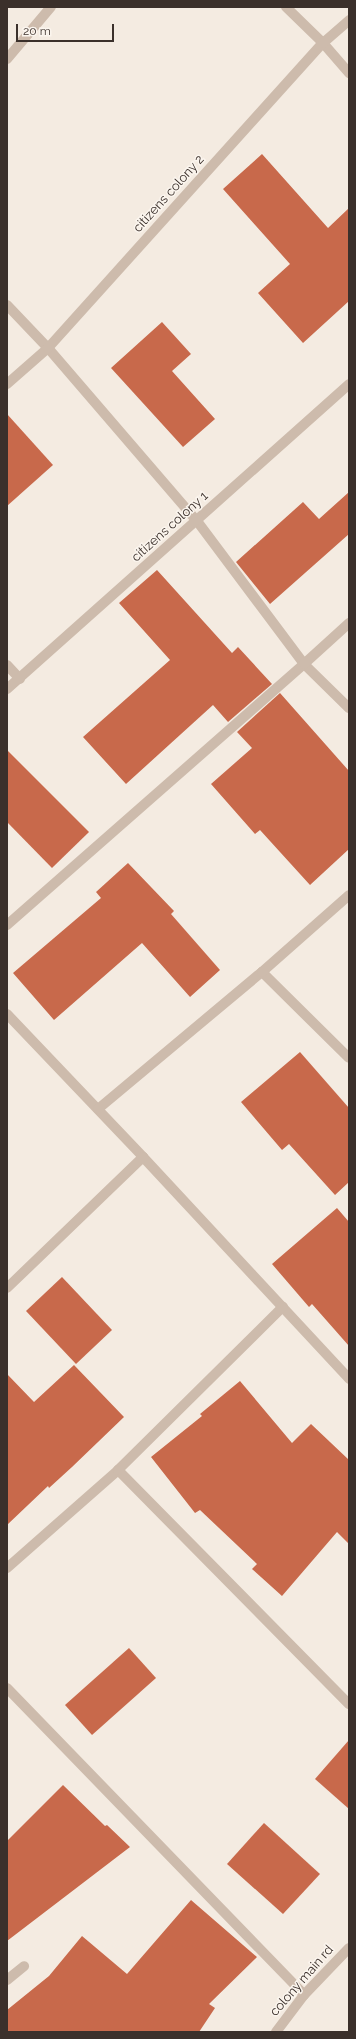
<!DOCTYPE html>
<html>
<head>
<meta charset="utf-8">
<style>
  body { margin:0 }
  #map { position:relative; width:356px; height:2039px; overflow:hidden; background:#f4ebe1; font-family:Raleway,sans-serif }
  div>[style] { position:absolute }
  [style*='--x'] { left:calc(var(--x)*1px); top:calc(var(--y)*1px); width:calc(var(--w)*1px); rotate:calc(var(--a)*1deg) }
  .building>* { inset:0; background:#c8694b }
  .minor>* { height:10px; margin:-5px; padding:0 5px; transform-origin:5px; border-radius:5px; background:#cdbbac }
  span { translate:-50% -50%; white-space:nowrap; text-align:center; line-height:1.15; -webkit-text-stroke:3px #fbf5ee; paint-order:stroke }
  .street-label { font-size:13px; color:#3b302b }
  .frame { position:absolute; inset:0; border:8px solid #3b302b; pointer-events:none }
  .scale { position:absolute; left:16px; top:24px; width:98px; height:18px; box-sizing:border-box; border:2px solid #3b302b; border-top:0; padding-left:5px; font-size:12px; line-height:14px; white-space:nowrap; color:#3b302b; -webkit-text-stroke:3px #fbf5ee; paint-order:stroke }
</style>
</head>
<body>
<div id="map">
  <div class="building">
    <div style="clip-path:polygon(262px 154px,328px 228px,349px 208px,349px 301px,303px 343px,258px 293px,290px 264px,223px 189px)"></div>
    <div style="clip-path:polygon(162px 322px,191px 354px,172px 371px,215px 419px,183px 447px,111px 368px)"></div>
    <div style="clip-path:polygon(7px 414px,53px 465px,7px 506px)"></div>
    <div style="clip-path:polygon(349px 492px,349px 534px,270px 604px,236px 562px,303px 502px,319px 519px)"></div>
    <div style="clip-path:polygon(157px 570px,232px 653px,238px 647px,272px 684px,228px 722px,213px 705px,126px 784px,83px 737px,170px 660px,119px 603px)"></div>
    <div style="clip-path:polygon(280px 693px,349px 771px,349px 849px,310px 885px,260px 830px,255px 834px,211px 784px,252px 748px,237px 732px)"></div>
    <div style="clip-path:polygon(7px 750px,89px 832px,52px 868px,7px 822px)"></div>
    <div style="clip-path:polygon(128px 863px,174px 911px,171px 914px,220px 970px,190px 997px,142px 943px,54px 1020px,13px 973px,101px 898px,96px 892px)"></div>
    <div style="clip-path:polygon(300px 1052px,349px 1108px,349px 1182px,335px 1195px,289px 1144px,282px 1150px,241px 1102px)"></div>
    <div style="clip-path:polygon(337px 1208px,349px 1222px,349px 1346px,312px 1304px,309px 1307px,272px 1264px)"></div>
    <div style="clip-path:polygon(62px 1277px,112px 1330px,76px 1364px,26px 1311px)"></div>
    <div style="clip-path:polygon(74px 1365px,124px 1417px,72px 1467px,49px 1488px,48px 1486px,7px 1525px,7px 1374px,34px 1402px)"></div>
    <div style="clip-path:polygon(240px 1381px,292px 1443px,311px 1424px,349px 1460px,349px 1544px,337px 1532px,282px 1596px,252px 1569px,257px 1564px,200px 1510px,195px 1513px,151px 1457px,202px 1416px,200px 1414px)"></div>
    <div style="clip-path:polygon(129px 1648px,156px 1678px,92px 1735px,65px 1705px)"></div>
    <div style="clip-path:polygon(349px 1740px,349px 1809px,315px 1779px)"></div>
    <div style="clip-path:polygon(63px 1785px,105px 1826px,107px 1825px,130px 1847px,7px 1941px,7px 1841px)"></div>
    <div style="clip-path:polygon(264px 1823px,320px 1874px,283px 1914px,227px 1864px)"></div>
    <div style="clip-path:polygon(191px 1900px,257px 1957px,209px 2004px,215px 2008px,199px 2032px,7px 2032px,7px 2010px,49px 1976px,82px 1936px,127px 1974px)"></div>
  </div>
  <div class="minor">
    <div style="--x:286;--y:7;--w:52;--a:44.2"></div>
    <div style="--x:323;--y:43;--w:40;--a:49"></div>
    <div style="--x:7;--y:59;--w:68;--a:-49.8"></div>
    <div style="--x:7;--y:305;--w:59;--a:46.4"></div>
    <div style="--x:48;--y:348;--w:228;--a:49.3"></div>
    <div style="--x:197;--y:521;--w:179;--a:53.2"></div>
    <div style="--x:304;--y:664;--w:63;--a:44.4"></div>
    <div style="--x:7;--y:384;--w:55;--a:-41.3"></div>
    <div style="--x:48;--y:348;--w:411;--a:-48"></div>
    <div style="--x:323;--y:43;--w:35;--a:-41"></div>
    <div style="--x:7;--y:665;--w:19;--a:47"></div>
    <div style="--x:7;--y:689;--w:458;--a:-41.7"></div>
    <div style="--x:7;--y:925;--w:395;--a:-41.3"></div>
    <div style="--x:304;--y:664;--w:61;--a:-42.3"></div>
    <div style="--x:262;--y:972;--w:122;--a:44.7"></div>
    <div style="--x:7;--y:1014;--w:197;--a:46.4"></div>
    <div style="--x:143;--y:1157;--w:303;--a:47.1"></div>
    <div style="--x:98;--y:1109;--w:214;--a:-39.9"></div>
    <div style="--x:262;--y:972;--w:116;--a:-41.5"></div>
    <div style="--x:7;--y:1288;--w:189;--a:-43.9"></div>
    <div style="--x:118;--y:1470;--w:329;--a:45.4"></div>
    <div style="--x:7;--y:1568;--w:148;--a:-41.4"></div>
    <div style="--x:118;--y:1470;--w:232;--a:-44.7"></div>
    <div style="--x:7;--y:1688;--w:427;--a:45.9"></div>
    <div style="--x:7;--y:1980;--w:22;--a:-39"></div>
    <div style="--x:276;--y:2032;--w:46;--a:-52.9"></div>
    <div style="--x:304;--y:1995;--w:65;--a:-46.2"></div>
  </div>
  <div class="street-label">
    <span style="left:169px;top:194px;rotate:-48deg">citizens colony 2</span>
    <span style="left:170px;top:527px;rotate:-42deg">citizens colony 1</span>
    <span style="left:302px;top:1981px;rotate:-49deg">colony main rd</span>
  </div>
  <div class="frame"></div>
  <div class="scale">20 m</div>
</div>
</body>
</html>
